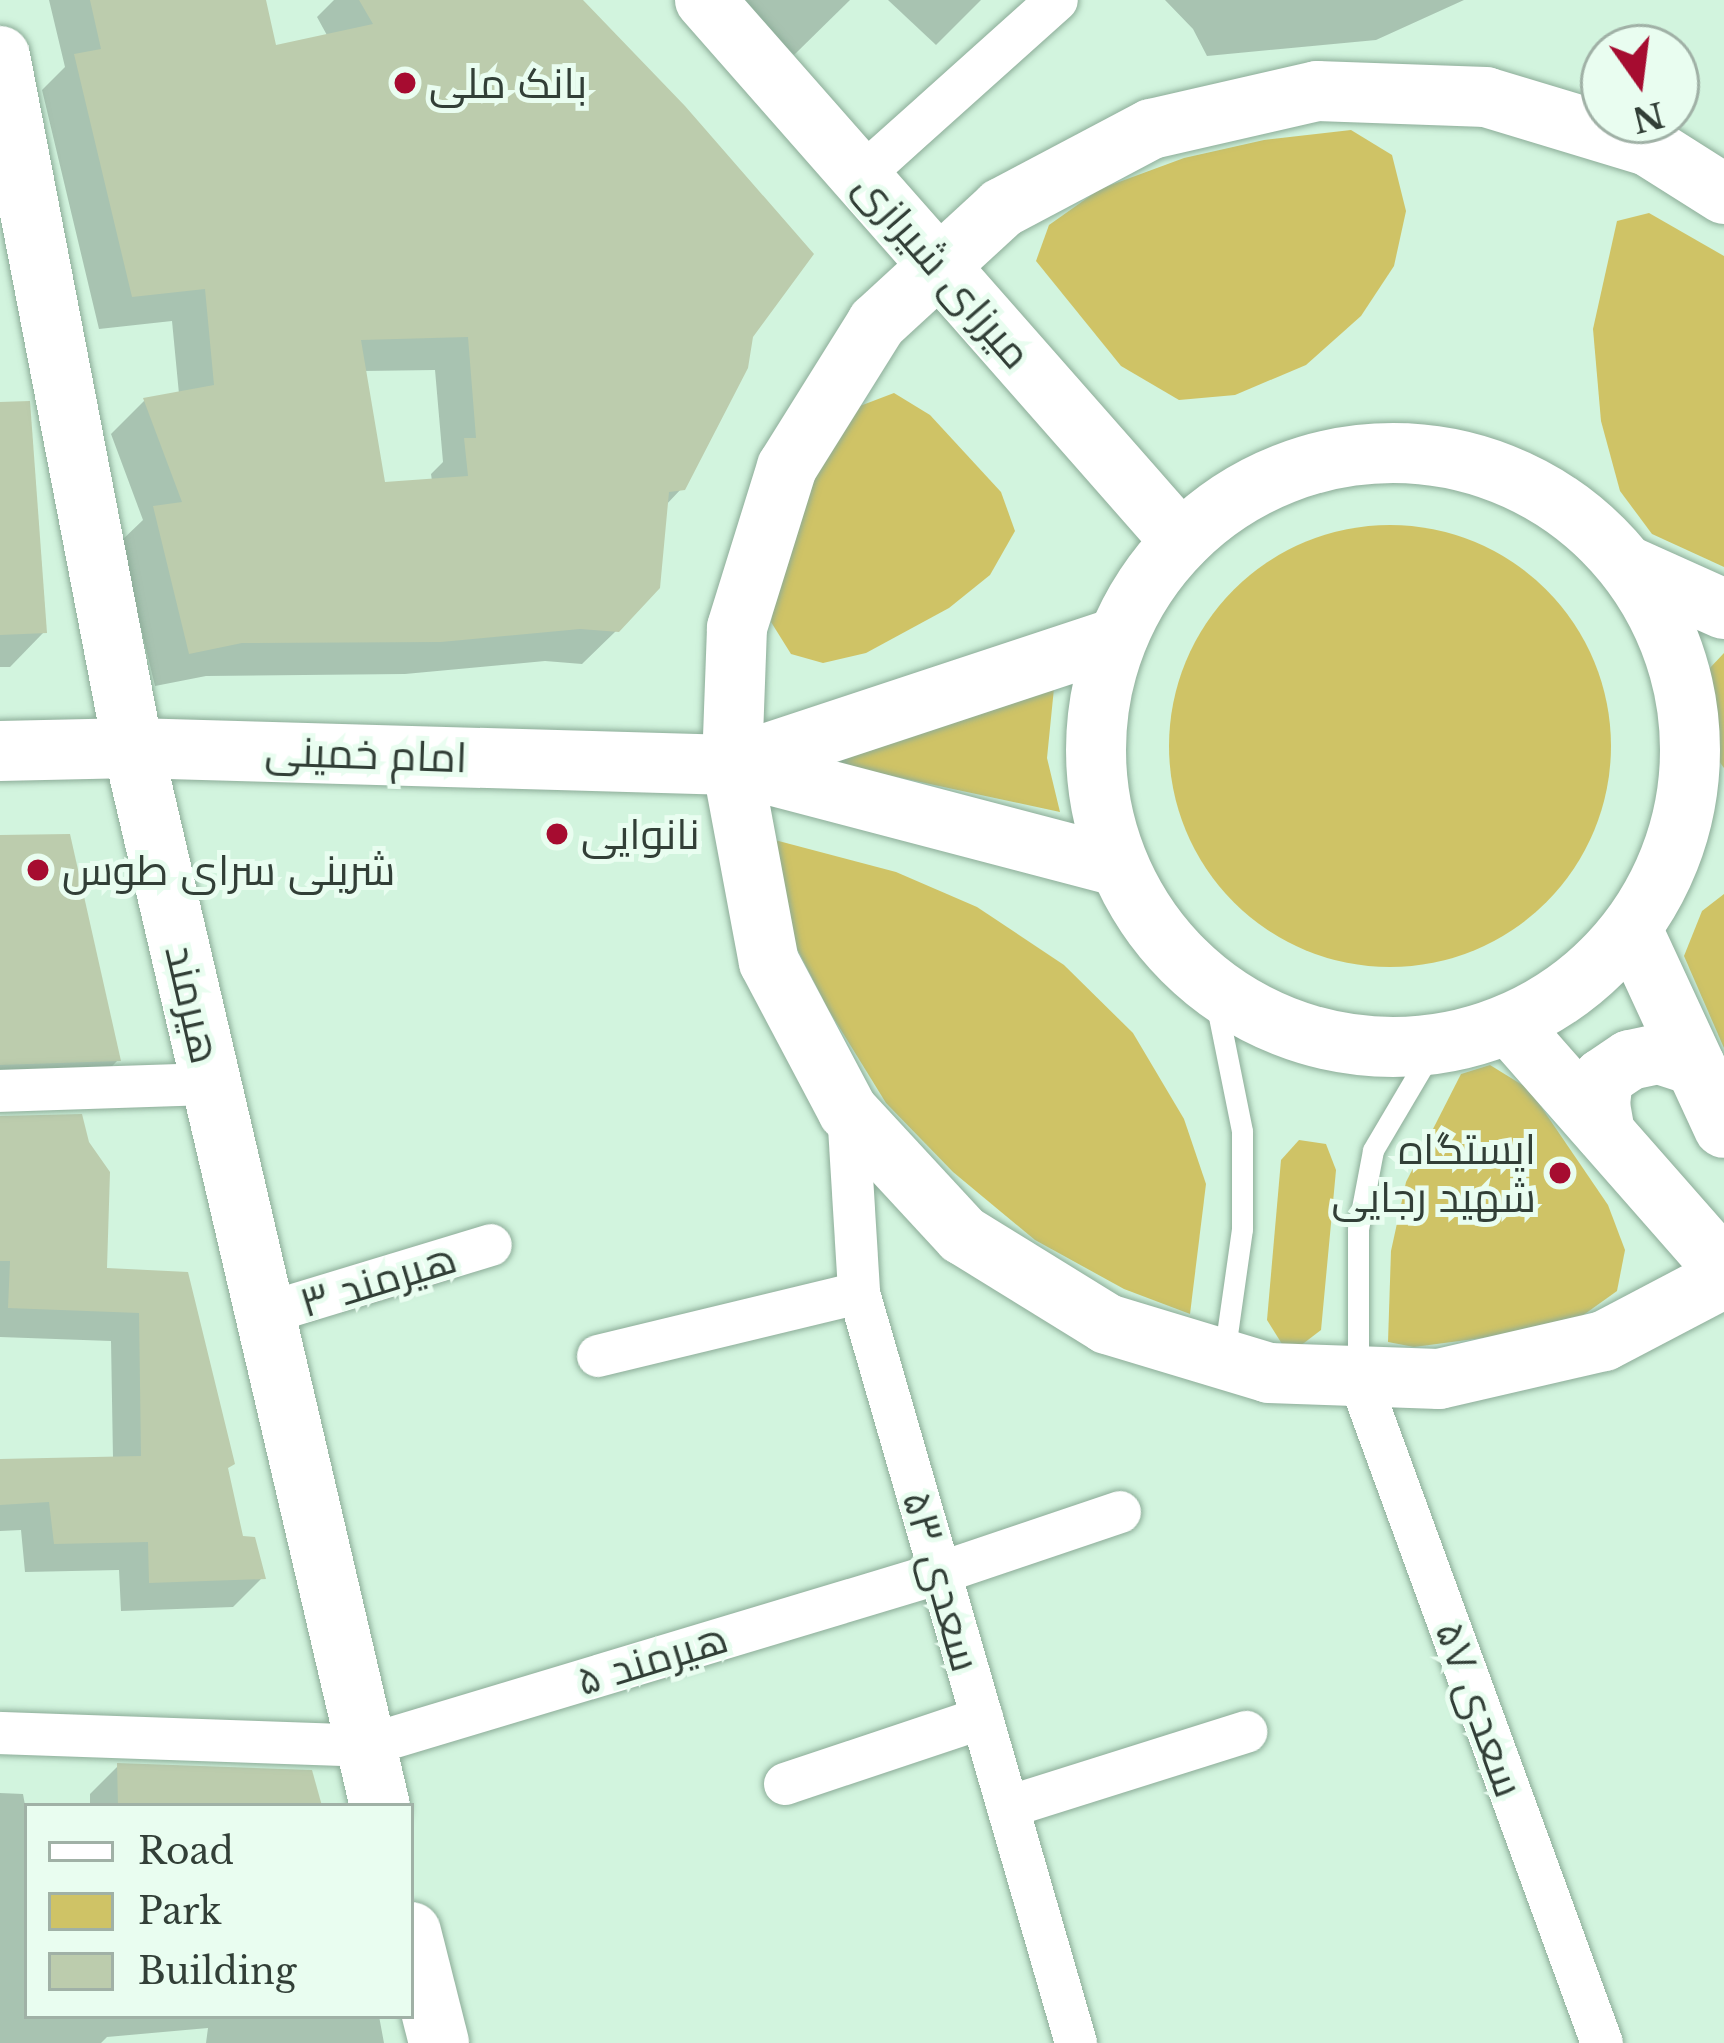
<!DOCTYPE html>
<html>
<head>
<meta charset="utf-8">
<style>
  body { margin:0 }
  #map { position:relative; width:1724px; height:2043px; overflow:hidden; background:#d2f4de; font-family:"Libre Baskerville",Cairo,serif }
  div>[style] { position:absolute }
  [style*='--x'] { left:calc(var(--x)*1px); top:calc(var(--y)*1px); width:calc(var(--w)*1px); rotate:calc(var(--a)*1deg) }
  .green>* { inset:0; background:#cfc366 }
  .round { border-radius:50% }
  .shadow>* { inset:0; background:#0003 }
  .building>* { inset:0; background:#bcccad }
  .roads { filter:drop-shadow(0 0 3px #8cac98) drop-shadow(0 0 3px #8cac98) }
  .service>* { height:21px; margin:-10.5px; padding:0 10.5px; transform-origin:10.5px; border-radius:10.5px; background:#fff }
  .minor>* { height:42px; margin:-21px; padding:0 21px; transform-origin:21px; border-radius:21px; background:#fff }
  .secondary>* { height:60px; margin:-30px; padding:0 30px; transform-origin:30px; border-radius:30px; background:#fff }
  .secondary>.ring { margin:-30px; padding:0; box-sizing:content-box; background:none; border:60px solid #fff; border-radius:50% }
  .dots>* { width:33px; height:33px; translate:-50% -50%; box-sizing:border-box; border:6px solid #e9fdf0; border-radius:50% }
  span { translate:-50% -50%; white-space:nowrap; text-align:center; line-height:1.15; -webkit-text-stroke:10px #e9fdf0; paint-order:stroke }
  .poi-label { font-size:42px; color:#323f37 }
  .left { translate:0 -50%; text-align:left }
  .right { translate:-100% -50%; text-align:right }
  .street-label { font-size:42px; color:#323f37 }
  .legend { position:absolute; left:24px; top:1803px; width:390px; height:216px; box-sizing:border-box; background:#e9fdf0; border:3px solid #a0b1a6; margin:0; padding:15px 21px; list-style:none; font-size:36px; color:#323f37 }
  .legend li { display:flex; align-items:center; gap:24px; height:60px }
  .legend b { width:60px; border:3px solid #a0b1a6 }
  .north { position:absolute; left:1580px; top:24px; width:120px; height:120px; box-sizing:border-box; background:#e9fdf0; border:3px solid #a0b1a6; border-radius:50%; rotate:166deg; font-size:33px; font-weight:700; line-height:48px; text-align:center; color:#323f37 }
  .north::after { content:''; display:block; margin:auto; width:42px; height:54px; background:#a60c30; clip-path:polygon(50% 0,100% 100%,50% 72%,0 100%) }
</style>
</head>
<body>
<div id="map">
  <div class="green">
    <div style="clip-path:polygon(1351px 130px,1392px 155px,1406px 211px,1394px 266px,1361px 316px,1306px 365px,1235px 395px,1179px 400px,1121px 366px,1036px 261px,1049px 225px,1100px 189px,1184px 158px,1264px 140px)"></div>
    <div style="clip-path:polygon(1649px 213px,1724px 256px,1724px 567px,1652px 534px,1620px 491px,1601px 421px,1593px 329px,1617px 221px)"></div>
    <div style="clip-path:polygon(894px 393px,930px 415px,1001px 492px,1015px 531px,990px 575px,949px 608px,866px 653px,823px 663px,791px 654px,771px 622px,782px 562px,813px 473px,852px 409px)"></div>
    <div class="round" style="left:1169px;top:525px;width:442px;height:442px"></div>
    <div style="clip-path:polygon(1724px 653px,1724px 768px,1716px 757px,1708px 670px)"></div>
    <div style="clip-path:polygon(1054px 688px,1047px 758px,1060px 812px,818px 760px)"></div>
    <div style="clip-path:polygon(771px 839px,896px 872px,977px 907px,1064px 965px,1133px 1033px,1184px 1119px,1206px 1184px,1190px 1314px,1124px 1289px,1035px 1240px,953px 1172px,886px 1103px,828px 1009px,789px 933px)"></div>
    <div style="clip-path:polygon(1724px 894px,1724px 1048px,1684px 956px,1702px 911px)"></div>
    <div style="clip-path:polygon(1490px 1065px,1529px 1089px,1608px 1205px,1625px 1250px,1617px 1291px,1582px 1316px,1490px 1337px,1414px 1347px,1388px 1342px,1391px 1251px,1406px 1182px,1461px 1074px)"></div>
    <div style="clip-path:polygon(1299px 1140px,1326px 1144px,1336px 1170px,1321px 1330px,1300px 1346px,1282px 1344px,1267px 1320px,1281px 1160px)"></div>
  </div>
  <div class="shadow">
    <div style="clip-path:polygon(evenodd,49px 0,262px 0,274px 49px,328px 37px,317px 17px,334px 0,581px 0,750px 336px,682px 488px,665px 506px,617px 630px,582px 664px,545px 661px,405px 674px,206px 676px,155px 686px,120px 542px,143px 520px,111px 434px,144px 401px,179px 394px,172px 321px,99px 329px,42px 90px,65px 67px,49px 0,435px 370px,443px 462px,431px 474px,432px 481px,383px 485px,363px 371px,435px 370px)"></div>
    <div style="clip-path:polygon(736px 0,850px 0,794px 55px)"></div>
    <div style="clip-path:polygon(888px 0,981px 0,936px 45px)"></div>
    <div style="clip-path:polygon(1165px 0,1464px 0,1376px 40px,1207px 56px,1193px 29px)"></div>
    <div style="clip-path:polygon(0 444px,44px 632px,10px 667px,0 667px)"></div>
    <div style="clip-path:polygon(0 839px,118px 1060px,89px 1090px,0 1093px)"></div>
    <div style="clip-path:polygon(0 1119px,104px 1271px,185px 1275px,241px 1539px,262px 1578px,233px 1607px,121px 1611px,119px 1570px,25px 1572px,21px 1530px,0 1531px,0 1462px,113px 1459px,111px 1341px,0 1337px)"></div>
    <div style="clip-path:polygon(118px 1766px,319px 1806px,90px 1806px,90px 1794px)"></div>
    <div style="clip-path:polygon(0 1793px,23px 1794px,27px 1816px,27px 2016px,379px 2016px,384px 2043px,206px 2043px,208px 2028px,107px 2037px,101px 2043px,0 2043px)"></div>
  </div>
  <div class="building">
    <div style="clip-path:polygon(evenodd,90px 0,266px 0,276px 45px,373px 24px,359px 0,583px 0,685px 106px,814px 254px,753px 337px,748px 368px,685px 490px,669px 492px,660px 588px,619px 632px,580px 629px,441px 642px,242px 643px,189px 654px,153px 506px,182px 502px,143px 398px,214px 385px,205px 289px,132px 297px,74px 54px,101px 49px,90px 0,468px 337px,476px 438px,464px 438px,468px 476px,385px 482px,361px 340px,468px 337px)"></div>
    <div style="clip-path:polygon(30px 401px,47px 633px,0 635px,0 402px)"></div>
    <div style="clip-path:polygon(70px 834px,121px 1061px,0 1065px,0 835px)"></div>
    <div style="clip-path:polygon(82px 1114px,89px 1142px,110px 1172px,107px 1268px,188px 1272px,235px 1464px,228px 1468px,243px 1536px,255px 1537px,266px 1579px,149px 1583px,148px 1542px,54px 1544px,49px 1502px,0 1505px,0 1459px,141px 1456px,139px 1313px,8px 1308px,10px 1261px,0 1261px,0 1116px)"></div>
    <div style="clip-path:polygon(117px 1763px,312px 1770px,322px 1806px,118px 1806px)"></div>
  </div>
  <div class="roads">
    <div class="service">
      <div style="--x:1213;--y:987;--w:147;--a:78.6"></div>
      <div style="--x:1242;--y:1131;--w:98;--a:90"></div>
      <div style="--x:1242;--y:1229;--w:127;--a:98.1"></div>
      <div style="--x:1358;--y:1375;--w:146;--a:-90"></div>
      <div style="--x:1358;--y:1229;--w:80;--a:-79.2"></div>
      <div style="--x:1373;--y:1150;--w:122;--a:-59.4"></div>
    </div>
    <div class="minor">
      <div style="--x:861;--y:176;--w:263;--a:-41.9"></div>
      <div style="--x:0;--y:1091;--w:211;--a:-1.9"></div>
      <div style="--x:848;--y:1111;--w:182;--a:86.5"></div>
      <div style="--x:859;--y:1293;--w:781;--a:73.86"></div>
      <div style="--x:264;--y:1314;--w:237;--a:-16.9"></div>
      <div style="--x:598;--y:1356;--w:268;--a:-13.6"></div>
      <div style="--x:1358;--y:1376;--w:710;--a:69.91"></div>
      <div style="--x:0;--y:1733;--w:365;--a:2"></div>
      <div style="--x:365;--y:1746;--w:600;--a:-16.74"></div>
      <div style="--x:940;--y:1573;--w:190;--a:-18.7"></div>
      <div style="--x:785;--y:1784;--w:208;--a:-18.5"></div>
      <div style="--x:1008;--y:1807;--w:250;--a:-17.5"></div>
    </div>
    <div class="secondary">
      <div style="--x:705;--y:0;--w:721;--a:48.66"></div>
      <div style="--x:0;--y:56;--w:705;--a:79.12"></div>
      <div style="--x:133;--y:748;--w:1086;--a:76.86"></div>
      <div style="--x:1724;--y:194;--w:90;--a:-147.7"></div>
      <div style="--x:1648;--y:146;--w:169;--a:-163.2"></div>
      <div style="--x:1486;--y:97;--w:169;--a:-178"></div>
      <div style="--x:1317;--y:91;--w:170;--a:167.1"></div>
      <div style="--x:1151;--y:129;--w:169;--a:152.1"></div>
      <div style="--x:1002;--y:208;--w:170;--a:137.4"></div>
      <div style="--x:877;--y:323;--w:170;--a:122"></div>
      <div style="--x:787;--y:467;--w:169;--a:107.3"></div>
      <div style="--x:737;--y:628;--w:137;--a:92.1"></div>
      <div style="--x:732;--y:765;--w:200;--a:79.4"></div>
      <div style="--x:769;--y:962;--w:169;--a:62.1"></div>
      <div style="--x:848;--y:1111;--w:169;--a:47.2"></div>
      <div style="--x:963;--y:1235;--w:169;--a:31.7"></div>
      <div style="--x:1107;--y:1324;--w:169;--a:16.8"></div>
      <div style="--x:1269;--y:1373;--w:170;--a:2"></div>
      <div style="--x:1439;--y:1379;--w:169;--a:-13"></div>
      <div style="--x:1604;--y:1341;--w:136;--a:-27.7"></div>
      <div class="ring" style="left:1096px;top:453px;width:534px;height:534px"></div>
      <div style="--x:1630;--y:567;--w:103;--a:24.1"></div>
      <div style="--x:0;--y:751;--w:133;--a:-1.3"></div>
      <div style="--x:133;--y:748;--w:599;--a:1.63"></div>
      <div style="--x:732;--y:765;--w:399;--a:14.7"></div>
      <div style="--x:732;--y:765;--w:405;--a:-18.3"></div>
      <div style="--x:1632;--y:929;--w:219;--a:65.2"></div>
      <div style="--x:1509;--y:1024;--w:326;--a:48.7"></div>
      <div style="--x:1605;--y:1133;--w:28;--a:-100"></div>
      <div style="--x:1600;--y:1105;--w:27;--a:-84"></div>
      <div style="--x:1603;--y:1078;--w:32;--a:-34"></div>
      <div style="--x:1630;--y:1060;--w:30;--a:-12"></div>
      <div style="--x:1659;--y:1054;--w:38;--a:18"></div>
      <div style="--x:411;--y:1932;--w:114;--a:75.8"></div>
    </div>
  </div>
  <div class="dots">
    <div style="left:405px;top:83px;background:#a60c30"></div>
    <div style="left:557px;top:834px;background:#a60c30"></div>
    <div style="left:38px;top:870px;background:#a60c30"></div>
    <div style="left:1560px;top:1173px;background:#a60c30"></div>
  </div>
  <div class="poi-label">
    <span class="left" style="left:429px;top:83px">بانک ملی</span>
    <span class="left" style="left:581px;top:834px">نانوایی</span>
    <span class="left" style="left:62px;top:870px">شرینی سرای طوس</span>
    <span class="right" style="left:1536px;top:1173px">ایستگاه<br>شهید رجایی</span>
  </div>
  <div class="street-label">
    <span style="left:943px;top:270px;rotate:49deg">میرزای شیرازی</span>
    <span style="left:366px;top:754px;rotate:2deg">امام خمینی</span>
    <span style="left:193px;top:1004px;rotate:77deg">هیرمند</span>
    <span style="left:378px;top:1280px;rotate:-17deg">هیرمند ۳</span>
    <span style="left:942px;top:1581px;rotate:74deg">سعدی ۵۳</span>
    <span style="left:652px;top:1659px;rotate:-17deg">هیرمند ۵</span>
    <span style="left:1480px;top:1709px;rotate:70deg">سعدی ۵۷</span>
  </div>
  <ul class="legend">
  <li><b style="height:15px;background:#fff"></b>Road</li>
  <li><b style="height:33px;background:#cfc366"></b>Park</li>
  <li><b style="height:33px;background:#bcccad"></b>Building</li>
  </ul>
  <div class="north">N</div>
</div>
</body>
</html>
